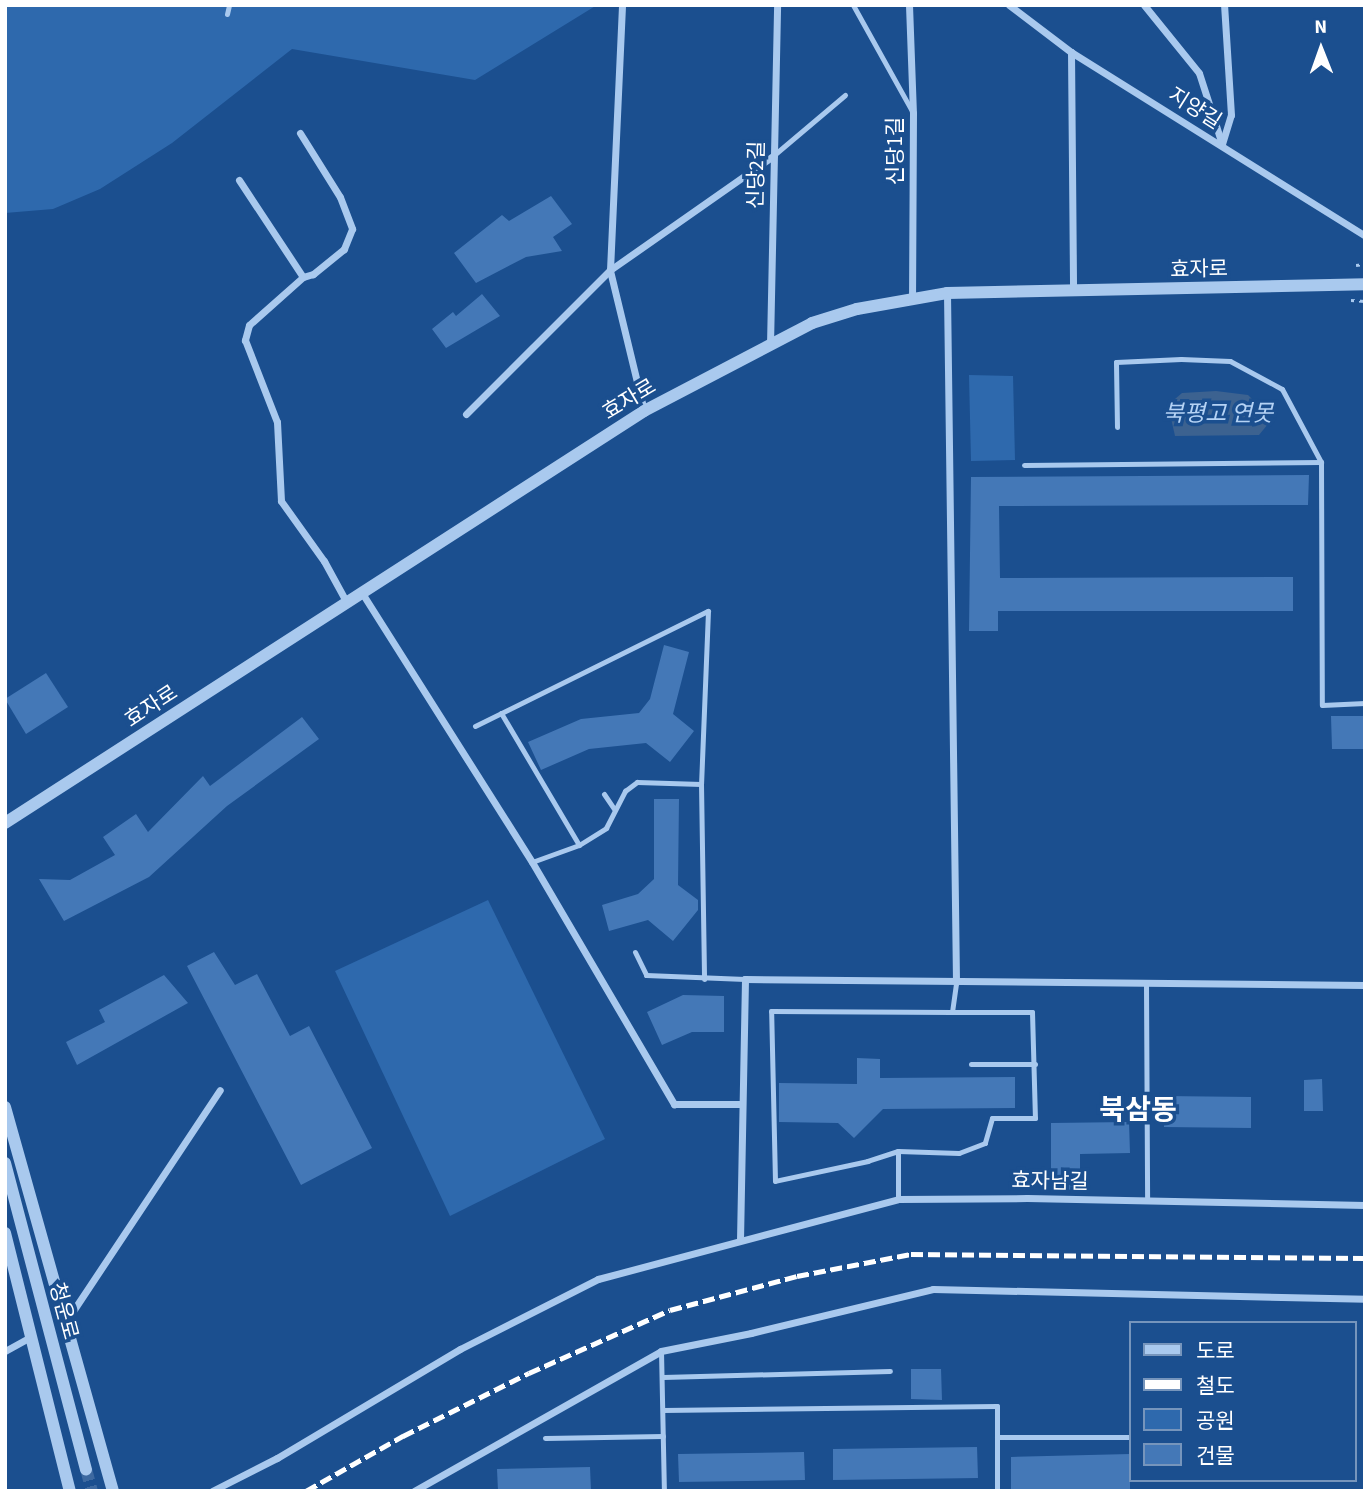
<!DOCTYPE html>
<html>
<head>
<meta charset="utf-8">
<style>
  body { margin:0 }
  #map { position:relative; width:1370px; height:1496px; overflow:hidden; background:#1b4f8f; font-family:"Source Sans 3","Noto Sans KR",sans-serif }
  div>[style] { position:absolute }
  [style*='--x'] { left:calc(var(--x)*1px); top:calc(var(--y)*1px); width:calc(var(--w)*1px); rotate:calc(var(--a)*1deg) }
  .green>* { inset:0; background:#2e69ad }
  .water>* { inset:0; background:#3c6290 }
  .building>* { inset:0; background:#4478b7 }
  .tertiary-tunnel>* { height:12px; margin-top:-6px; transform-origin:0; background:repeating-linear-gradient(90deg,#3d69a0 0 12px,transparent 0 18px) }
  .path>* { height:2.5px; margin-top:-1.25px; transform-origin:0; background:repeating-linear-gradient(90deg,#a9c9ee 0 3.5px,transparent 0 8.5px) }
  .service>* { height:5px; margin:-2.5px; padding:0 2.5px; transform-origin:2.5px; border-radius:2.5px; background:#a9c9ee }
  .minor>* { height:7px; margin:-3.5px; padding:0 3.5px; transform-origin:3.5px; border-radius:3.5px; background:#a9c9ee }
  .tertiary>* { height:12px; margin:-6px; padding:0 6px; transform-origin:6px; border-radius:6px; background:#a9c9ee }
  .rail>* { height:5px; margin-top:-2.5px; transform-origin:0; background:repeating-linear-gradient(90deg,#fff 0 12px,transparent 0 17px) }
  span { translate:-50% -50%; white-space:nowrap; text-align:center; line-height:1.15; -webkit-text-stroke:7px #1b4f8f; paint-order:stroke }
  .street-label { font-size:21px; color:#fff }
  .water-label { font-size:23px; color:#b5d3f5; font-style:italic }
  .district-label { font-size:28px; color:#fff; font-weight:700 }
  .frame { position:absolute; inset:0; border:7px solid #fff; pointer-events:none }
  .legend { position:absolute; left:1129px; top:1321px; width:228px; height:161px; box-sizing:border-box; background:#1b4f8f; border:2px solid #7695bc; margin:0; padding:9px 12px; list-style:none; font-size:21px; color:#fff }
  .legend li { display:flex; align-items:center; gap:14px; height:35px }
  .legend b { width:35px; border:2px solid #7695bc }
  .north { position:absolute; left:1286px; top:14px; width:70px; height:70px; -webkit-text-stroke:5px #1b4f8f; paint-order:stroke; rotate:359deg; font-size:19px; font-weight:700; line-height:28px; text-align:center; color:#fff }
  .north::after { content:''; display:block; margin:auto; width:24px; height:32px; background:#fff; clip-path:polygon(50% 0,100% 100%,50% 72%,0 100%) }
</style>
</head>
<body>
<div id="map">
  <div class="green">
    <div style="clip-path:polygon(5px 5px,597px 5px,475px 80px,292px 49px,172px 143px,100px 189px,53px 209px,5px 213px)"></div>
    <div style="clip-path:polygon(969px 375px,1013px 376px,1015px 460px,971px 461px)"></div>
    <div style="clip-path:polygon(488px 900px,605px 1139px,450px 1216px,335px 971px)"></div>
  </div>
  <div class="water">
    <div style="clip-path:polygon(1216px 391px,1248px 395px,1261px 408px,1268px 424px,1259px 435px,1175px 436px,1168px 405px,1182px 393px)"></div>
  </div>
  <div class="building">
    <div style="clip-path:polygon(551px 196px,572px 224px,553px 237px,562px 251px,526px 257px,476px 283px,454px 253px,502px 215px,509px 221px)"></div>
    <div style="clip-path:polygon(482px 294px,500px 316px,446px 348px,432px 329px,453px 312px,456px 316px)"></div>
    <div style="clip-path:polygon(1309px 475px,1308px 505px,999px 506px,1000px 578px,1293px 577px,1293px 611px,998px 611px,998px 631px,969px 631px,971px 477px)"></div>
    <div style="clip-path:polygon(664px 645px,689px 652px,673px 714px,694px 731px,670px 762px,646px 743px,589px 749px,541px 770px,528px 742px,581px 719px,639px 713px,650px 699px)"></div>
    <div style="clip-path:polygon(46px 673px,68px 707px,26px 734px,5px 699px)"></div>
    <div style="clip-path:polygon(1331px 716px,1365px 716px,1365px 749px,1332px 749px)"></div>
    <div style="clip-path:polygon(302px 717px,319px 739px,227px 806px,149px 877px,64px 921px,39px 879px,70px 880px,115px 855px,103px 837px,136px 814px,148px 832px,203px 776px,210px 786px)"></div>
    <div style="clip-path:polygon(654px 799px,679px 799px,678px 885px,698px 900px,698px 910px,673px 941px,648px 920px,609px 931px,602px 905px,638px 894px,654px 879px)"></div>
    <div style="clip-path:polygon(214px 952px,235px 985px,257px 974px,290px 1036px,309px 1026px,372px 1148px,301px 1185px,187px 966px)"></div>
    <div style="clip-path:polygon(164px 975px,188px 1003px,77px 1065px,66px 1042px,105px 1022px,99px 1010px)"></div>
    <div style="clip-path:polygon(683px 995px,724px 996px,724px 1032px,692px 1032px,662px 1045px,647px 1012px)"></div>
    <div style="clip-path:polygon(857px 1058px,880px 1059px,880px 1078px,1015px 1077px,1015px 1108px,883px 1109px,854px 1138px,838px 1123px,779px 1122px,779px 1083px,857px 1084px)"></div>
    <div style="clip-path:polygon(1322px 1079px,1323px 1111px,1304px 1111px,1304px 1080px)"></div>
    <div style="clip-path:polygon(1164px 1096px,1251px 1097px,1251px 1128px,1164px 1127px)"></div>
    <div style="clip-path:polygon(1129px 1122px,1130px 1153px,1080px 1154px,1080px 1190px,1051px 1189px,1051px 1123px)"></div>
    <div style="clip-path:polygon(911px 1369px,941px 1369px,942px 1400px,911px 1399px)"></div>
    <div style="clip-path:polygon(977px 1447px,978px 1478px,833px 1480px,833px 1449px)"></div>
    <div style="clip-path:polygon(804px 1452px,805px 1480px,679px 1482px,678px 1454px)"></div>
    <div style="clip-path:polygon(1130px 1454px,1130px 1491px,1011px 1491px,1011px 1457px)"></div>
    <div style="clip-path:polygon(590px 1467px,591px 1491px,498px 1491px,497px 1469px)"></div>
  </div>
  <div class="tertiary-tunnel">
    <div style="--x:86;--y:1469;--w:23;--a:75"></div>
  </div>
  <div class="path">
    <div style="--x:1356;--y:265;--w:9;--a:-6"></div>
    <div style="--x:1351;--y:300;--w:14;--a:4"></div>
  </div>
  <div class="service">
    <div style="--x:853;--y:5;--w:124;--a:60.9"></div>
    <div style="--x:227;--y:14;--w:9;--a:-77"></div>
    <div style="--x:774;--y:155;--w:93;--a:-40.2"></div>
    <div style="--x:1117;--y:427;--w:65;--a:-90.9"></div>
    <div style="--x:1116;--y:362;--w:65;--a:-2.6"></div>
    <div style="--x:1181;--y:359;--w:49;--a:2.3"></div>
    <div style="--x:1230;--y:361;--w:59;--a:28.3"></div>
    <div style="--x:1282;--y:389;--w:83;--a:61.9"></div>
    <div style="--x:1321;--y:462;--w:243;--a:89.8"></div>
    <div style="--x:1322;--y:705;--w:43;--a:-2.7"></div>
    <div style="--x:1024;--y:465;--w:297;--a:-0.6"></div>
    <div style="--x:501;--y:713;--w:153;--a:59.4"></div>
    <div style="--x:579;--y:845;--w:50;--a:160.1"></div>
    <div style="--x:475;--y:726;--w:260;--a:-26.3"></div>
    <div style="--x:708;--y:611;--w:173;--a:92.3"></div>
    <div style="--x:701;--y:784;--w:195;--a:89.1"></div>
    <div style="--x:604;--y:794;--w:18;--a:56"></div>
    <div style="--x:579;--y:845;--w:32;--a:-32"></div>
    <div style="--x:606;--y:828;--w:42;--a:-62.8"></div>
    <div style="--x:625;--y:791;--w:15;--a:-37"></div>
    <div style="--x:637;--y:782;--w:64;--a:1.8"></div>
    <div style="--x:635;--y:952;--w:25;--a:64"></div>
    <div style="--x:646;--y:975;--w:99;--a:2.3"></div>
    <div style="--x:1146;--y:985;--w:216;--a:89.7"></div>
    <div style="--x:952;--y:1012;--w:80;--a:0"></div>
    <div style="--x:1032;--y:1012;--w:106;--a:88.4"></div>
    <div style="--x:1035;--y:1118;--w:43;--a:180"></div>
    <div style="--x:992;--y:1118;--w:26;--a:106"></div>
    <div style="--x:985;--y:1143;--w:28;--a:159"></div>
    <div style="--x:959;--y:1153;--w:61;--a:-178.1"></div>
    <div style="--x:898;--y:1151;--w:32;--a:162"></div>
    <div style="--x:868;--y:1161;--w:95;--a:167.9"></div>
    <div style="--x:775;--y:1181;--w:170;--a:-91.3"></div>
    <div style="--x:771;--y:1011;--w:181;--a:0.3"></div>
    <div style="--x:952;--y:1012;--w:30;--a:-82"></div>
    <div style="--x:971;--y:1064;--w:64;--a:0"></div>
    <div style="--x:898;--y:1199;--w:48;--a:-90"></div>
    <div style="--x:661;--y:1351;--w:140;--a:88.8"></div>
    <div style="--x:663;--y:1377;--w:227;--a:-1.5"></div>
    <div style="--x:663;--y:1410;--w:334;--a:-0.7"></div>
    <div style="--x:997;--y:1406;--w:85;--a:90"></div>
    <div style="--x:997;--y:1437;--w:133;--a:0"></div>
    <div style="--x:545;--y:1438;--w:118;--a:-1"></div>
  </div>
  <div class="minor">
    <div style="--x:909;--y:5;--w:108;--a:87.9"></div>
    <div style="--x:913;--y:113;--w:184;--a:90.3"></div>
    <div style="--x:1009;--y:5;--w:78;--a:37.2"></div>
    <div style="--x:1071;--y:52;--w:347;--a:32"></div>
    <div style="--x:1144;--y:5;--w:87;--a:51"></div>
    <div style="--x:1199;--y:73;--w:75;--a:72.1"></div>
    <div style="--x:1071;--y:52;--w:239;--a:89.5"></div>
    <div style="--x:300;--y:133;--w:75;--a:58"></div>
    <div style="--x:340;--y:197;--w:34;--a:69"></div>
    <div style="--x:352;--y:229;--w:22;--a:112"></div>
    <div style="--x:344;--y:249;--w:40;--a:141"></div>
    <div style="--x:313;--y:274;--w:10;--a:163"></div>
    <div style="--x:303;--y:277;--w:72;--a:138.4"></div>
    <div style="--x:249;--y:325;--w:16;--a:105"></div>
    <div style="--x:245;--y:340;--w:88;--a:68.7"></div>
    <div style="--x:277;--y:422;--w:79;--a:87.1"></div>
    <div style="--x:281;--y:501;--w:74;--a:54.4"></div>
    <div style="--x:324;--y:561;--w:48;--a:61.3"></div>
    <div style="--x:1222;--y:144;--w:30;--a:-73"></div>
    <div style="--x:1231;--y:115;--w:110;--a:-93.6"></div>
    <div style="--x:239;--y:180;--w:116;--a:56.6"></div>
    <div style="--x:947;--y:293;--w:689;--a:89.25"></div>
    <div style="--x:770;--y:345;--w:340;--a:-88.8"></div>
    <div style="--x:644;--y:411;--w:145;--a:-103.6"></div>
    <div style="--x:610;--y:270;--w:200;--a:-35"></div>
    <div style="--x:466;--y:414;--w:204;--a:-45"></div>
    <div style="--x:610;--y:270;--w:265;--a:-87.4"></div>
    <div style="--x:362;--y:593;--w:318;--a:57.7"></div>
    <div style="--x:532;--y:862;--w:281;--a:59.6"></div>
    <div style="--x:674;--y:1104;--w:68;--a:0"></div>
    <div style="--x:740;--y:1240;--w:261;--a:-88.9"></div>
    <div style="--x:745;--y:979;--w:620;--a:0.55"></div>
    <div style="--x:67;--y:1320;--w:276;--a:-56.4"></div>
    <div style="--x:5;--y:1351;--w:29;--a:-29"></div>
    <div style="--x:212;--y:1491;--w:73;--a:-26.9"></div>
    <div style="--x:277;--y:1458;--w:213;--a:-30.8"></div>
    <div style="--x:460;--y:1349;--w:155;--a:-26.9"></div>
    <div style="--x:598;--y:1279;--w:310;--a:-14.9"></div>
    <div style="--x:898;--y:1199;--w:129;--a:-0.4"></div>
    <div style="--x:1027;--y:1198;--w:338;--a:1.2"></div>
    <div style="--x:414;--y:1491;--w:284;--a:-29.5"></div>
    <div style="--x:661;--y:1351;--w:92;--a:-11.3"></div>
    <div style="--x:751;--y:1333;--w:187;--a:-13.6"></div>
    <div style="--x:933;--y:1289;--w:432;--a:1.3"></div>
  </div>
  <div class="tertiary">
    <div style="--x:5;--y:823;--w:760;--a:-32.81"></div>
    <div style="--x:644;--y:411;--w:190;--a:-27.6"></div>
    <div style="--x:812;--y:323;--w:47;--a:-17.3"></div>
    <div style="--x:857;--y:309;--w:91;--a:-10.1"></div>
    <div style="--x:947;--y:293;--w:418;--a:-1.2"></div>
    <div style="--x:5;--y:1107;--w:399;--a:74.3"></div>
    <div style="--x:5;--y:1163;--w:317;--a:75.2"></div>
    <div style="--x:5;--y:1233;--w:266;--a:75.9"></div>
  </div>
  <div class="rail">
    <div style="--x:306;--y:1491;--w:112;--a:-29.6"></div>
    <div style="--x:403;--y:1436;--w:141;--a:-26.6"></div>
    <div style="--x:529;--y:1373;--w:154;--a:-24.1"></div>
    <div style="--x:670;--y:1310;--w:131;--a:-15"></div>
    <div style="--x:797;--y:1276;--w:116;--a:-10.9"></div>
    <div style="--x:911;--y:1254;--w:454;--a:0.5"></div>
  </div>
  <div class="street-label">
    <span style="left:1195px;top:108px;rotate:32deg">지양길</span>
    <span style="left:895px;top:151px;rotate:-90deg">신당1길</span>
    <span style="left:756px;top:175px;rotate:-89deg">신당2길</span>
    <span style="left:1199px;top:269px;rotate:-1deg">효자로</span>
    <span style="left:629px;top:399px;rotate:-31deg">효자로</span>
    <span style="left:151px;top:706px;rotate:-33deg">효자로</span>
    <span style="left:1050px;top:1181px;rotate:1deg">효자남길</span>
    <span style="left:64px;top:1311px;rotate:75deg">청운로</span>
  </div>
  <div class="water-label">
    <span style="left:1218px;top:414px">북평고 연못</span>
  </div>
  <div class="district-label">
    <span style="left:1138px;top:1110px">북삼동</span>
  </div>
  <div class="frame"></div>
  <ul class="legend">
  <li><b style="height:9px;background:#a9c9ee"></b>도로</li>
  <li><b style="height:9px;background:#fff"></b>철도</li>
  <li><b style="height:19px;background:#2e69ad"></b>공원</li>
  <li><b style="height:19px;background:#4478b7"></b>건물</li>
  </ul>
  <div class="north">N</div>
</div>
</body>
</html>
